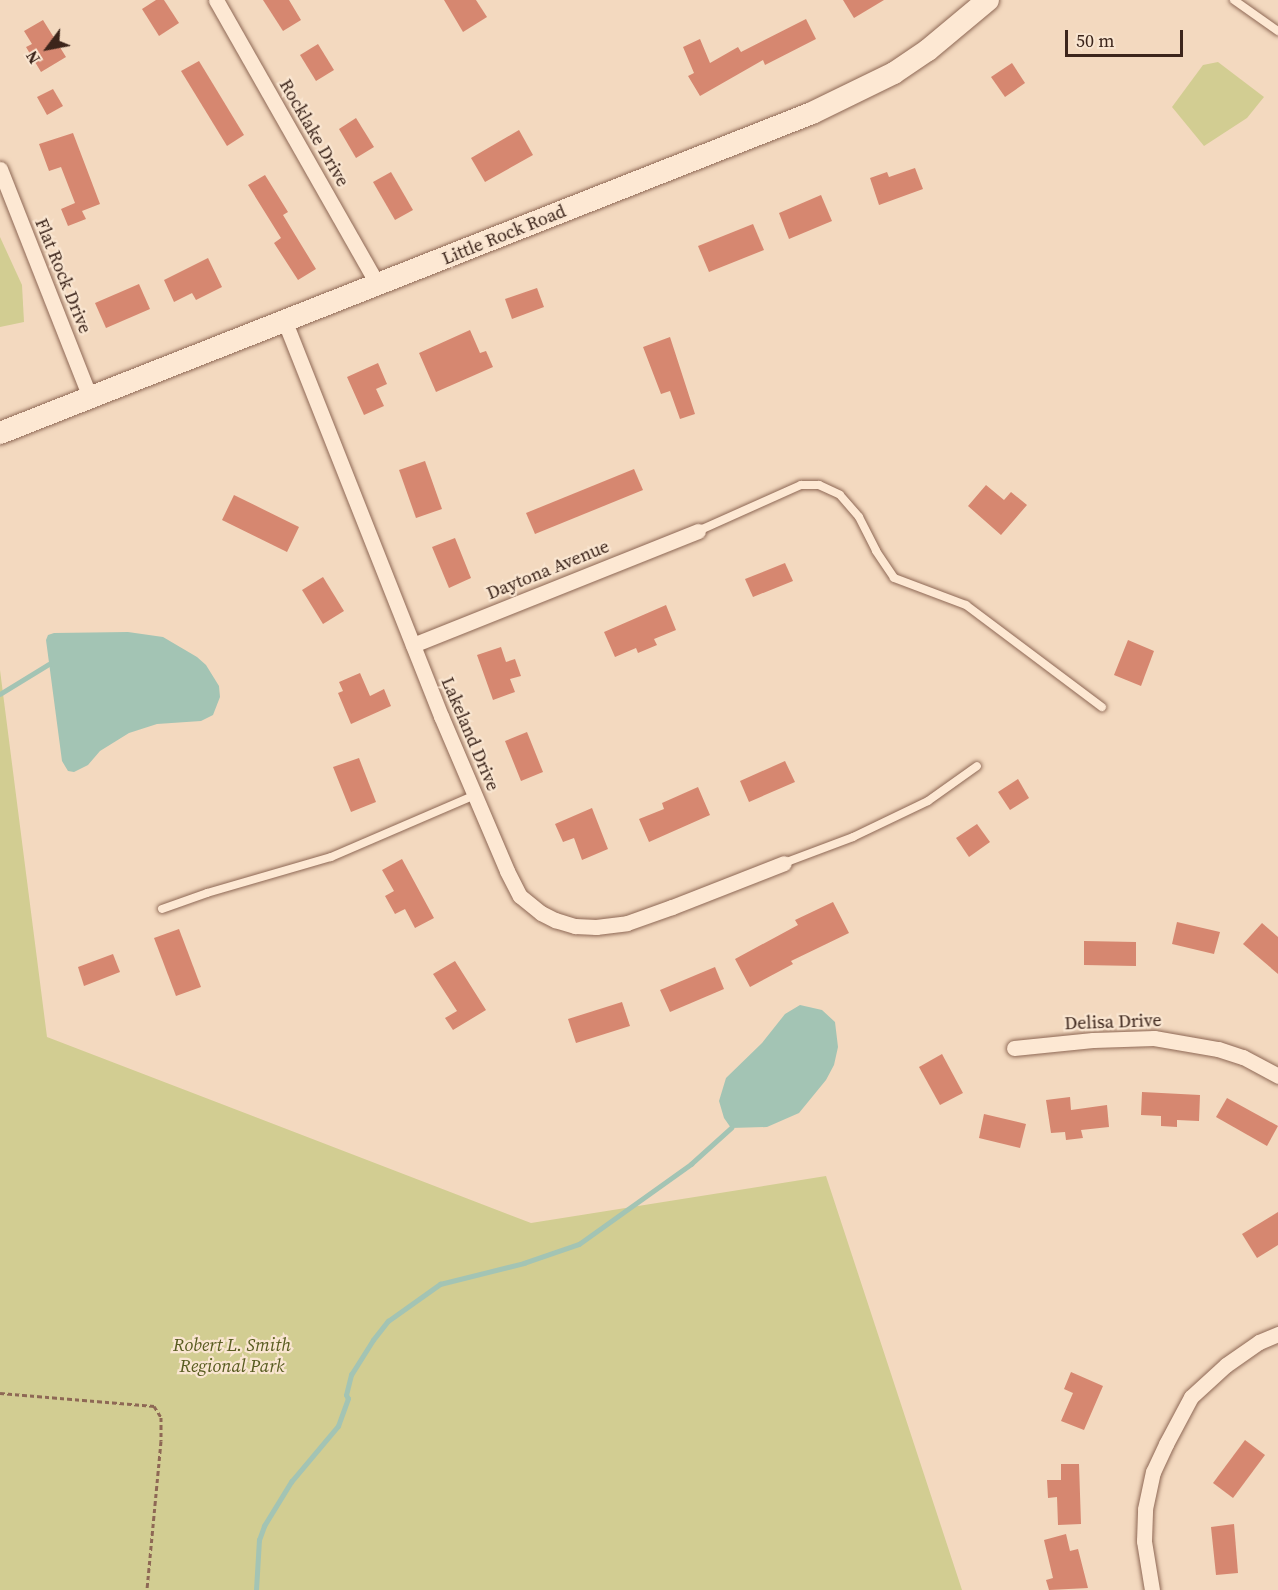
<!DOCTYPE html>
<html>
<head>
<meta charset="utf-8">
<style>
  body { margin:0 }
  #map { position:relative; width:1278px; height:1590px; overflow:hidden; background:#f3d9bf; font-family:"Source Serif 4",serif }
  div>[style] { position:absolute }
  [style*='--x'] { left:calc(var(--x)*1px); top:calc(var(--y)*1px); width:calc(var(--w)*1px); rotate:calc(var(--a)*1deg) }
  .green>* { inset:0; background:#d2cd92 }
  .water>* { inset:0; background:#a3c4b4 }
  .stream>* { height:4.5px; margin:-2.25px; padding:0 2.25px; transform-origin:2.25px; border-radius:2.25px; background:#a3c4b4 }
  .building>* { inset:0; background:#d68770 }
  .path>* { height:3px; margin-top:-1.5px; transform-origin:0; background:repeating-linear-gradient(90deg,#8e6855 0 4.5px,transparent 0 7.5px) }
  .roads { filter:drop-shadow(0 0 2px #8e6855) drop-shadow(0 0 2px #8e6855) }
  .service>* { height:8px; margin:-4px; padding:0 4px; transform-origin:4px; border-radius:4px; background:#fde8d3 }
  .minor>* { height:15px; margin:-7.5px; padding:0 7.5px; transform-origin:7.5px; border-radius:7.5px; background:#fde8d3 }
  .secondary>* { height:22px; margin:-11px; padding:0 11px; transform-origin:11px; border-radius:11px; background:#fde8d3 }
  span { translate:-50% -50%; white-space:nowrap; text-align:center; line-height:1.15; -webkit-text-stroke:4.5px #f9e5d0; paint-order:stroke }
  .street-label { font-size:18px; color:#3c251b }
  .park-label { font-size:18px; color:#575b1f; font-style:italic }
  .north { position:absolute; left:18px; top:18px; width:60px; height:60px; -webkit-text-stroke:4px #f9e5d0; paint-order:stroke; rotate:238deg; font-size:16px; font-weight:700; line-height:24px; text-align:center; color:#3c251b }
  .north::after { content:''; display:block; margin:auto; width:21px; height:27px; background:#3c251b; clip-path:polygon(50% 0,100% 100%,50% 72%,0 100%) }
  .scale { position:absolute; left:1065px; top:30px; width:118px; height:27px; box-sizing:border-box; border:3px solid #3c251b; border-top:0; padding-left:8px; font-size:18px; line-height:21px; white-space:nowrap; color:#3c251b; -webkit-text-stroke:4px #f9e5d0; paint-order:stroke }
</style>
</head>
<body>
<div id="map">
  <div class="green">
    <div style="clip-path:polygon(1218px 62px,1264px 97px,1247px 118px,1204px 146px,1172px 107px,1203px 65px)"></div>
    <div style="clip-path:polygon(0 237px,22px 285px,24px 322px,0 327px)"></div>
    <div style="clip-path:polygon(0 670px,47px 1037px,531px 1223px,826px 1176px,962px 1590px,0 1590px)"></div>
  </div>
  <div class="water">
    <div style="clip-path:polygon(128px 632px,163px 637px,197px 657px,206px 665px,219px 686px,220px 697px,213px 715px,201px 721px,157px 724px,129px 733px,100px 751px,88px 765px,74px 772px,68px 771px,62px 761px,46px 640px,48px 635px,54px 633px)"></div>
    <div style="clip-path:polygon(800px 1005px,822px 1010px,835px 1022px,838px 1047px,834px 1065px,826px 1080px,799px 1113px,767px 1127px,731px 1128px,724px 1118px,719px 1101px,726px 1078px,762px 1043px,785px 1014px)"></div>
  </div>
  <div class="stream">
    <div style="--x:0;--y:694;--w:57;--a:-31.5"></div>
    <div style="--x:256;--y:1590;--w:50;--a:-86.6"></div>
    <div style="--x:259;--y:1540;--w:15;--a:-70"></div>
    <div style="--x:264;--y:1526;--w:52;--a:-58.5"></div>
    <div style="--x:291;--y:1482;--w:73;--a:-50"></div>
    <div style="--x:338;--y:1426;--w:29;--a:-70"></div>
    <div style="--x:348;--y:1399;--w:4;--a:-117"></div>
    <div style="--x:346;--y:1395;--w:21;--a:-76"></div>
    <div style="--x:351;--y:1375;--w:41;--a:-57.8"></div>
    <div style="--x:373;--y:1340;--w:24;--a:-52"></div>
    <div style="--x:388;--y:1321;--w:64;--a:-35.4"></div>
    <div style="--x:440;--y:1284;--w:87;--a:-14"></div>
    <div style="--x:524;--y:1263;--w:58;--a:-19.1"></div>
    <div style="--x:579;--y:1244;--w:138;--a:-35.5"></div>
    <div style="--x:691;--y:1164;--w:54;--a:-42"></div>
  </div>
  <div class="building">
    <div style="clip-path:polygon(156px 0,164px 0,179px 23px,159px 36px,142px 9px)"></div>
    <div style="clip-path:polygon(263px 0,289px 0,301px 20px,283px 31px)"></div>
    <div style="clip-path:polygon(444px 0,476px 0,487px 17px,463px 32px)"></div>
    <div style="clip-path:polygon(843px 0,884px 0,854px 18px)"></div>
    <div style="clip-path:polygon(806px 19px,816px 39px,765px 65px,763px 60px,700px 96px,688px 76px,694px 73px,683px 47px,700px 39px,710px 63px,738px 47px,741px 52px)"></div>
    <div style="clip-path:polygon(43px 20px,66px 57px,41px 72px,26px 47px,32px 44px,24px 31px)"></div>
    <div style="clip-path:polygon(318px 44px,334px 70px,316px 81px,300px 55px)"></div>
    <div style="clip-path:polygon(199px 61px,244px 135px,227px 146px,181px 71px)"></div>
    <div style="clip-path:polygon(1012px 63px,1025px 83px,1005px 97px,991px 77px)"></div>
    <div style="clip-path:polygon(53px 89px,63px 106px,47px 115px,37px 97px)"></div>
    <div style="clip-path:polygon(356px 118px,374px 147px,356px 158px,339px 129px)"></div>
    <div style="clip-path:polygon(519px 130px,533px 155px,485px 182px,471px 158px)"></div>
    <div style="clip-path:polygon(73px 133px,100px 204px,82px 211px,86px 219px,68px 226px,61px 209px,75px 203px,61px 167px,49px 171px,39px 144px)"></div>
    <div style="clip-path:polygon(915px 168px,923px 189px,879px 205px,870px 178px,887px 172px,889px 177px)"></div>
    <div style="clip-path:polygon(391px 172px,413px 210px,395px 220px,373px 182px)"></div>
    <div style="clip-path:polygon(265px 175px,288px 212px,283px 215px,316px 269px,298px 280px,274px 243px,281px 238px,248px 185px)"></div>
    <div style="clip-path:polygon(821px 195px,832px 221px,789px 239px,779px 213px)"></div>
    <div style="clip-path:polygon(753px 224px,764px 250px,709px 272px,698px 246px)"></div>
    <div style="clip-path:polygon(208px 258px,222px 287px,196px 300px,192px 293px,174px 302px,164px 280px)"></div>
    <div style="clip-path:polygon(139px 284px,150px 309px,106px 328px,95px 303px)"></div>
    <div style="clip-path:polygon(537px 288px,544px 307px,512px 319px,505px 299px)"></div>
    <div style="clip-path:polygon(470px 330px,480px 353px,486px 351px,493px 367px,436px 392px,419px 353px)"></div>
    <div style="clip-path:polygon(670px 337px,695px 414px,680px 419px,670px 391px,661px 394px,643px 347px)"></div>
    <div style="clip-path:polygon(378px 363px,387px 384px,376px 389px,384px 406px,364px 415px,347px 377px)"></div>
    <div style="clip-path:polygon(425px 461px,442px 509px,416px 518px,399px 470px)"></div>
    <div style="clip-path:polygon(634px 469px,643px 490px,535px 534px,526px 513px)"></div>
    <div style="clip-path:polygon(986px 485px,1004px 500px,1011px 492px,1027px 505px,1001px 535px,968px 506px)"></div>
    <div style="clip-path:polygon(234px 495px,299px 527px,287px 552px,222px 520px)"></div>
    <div style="clip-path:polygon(455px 538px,471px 578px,449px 588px,432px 547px)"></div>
    <div style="clip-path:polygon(785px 563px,793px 581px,753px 597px,745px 579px)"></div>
    <div style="clip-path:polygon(323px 577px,344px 611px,323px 624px,302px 590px)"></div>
    <div style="clip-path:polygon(666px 605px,676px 630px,654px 639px,657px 645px,638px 653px,636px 648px,615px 657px,604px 632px)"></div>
    <div style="clip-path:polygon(1128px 640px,1154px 651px,1141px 686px,1114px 675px)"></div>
    <div style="clip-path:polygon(501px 647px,506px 662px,515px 659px,521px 676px,510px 679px,515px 692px,493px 700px,477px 655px)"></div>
    <div style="clip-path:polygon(360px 673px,370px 696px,384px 689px,391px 706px,351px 724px,338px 693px,343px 691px,339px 682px)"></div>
    <div style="clip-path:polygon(527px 732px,543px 772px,521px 781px,505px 741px)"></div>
    <div style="clip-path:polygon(359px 758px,376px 802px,351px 812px,333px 767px)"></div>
    <div style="clip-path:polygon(785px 761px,795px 782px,749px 802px,740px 781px)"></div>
    <div style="clip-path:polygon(1018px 779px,1029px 798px,1010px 810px,998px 792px)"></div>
    <div style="clip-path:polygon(698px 787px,710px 815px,649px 842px,639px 819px,664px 809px,662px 803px)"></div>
    <div style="clip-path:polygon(592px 808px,608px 849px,582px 860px,574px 838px,563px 842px,555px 824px)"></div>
    <div style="clip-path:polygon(977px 824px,990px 842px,969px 857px,956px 838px)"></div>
    <div style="clip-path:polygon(402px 859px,434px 918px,415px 928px,405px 909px,395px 914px,385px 896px,394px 891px,382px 870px)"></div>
    <div style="clip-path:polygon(833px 902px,849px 933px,791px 961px,793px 964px,750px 987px,735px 959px,798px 925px,795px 920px)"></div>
    <div style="clip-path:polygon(1177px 922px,1220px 932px,1214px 954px,1172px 944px)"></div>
    <div style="clip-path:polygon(1262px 923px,1278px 937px,1278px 974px,1243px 944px)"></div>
    <div style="clip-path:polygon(179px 929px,201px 987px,176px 996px,154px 938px)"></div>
    <div style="clip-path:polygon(1084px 941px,1136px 942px,1136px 966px,1084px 965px)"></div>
    <div style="clip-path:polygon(113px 954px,120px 972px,84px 986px,78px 967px)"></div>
    <div style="clip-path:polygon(455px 961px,486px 1010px,453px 1030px,445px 1018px,457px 1011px,433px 974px)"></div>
    <div style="clip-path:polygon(715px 967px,724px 989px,670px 1012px,660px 990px)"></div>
    <div style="clip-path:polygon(622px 1002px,630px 1026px,576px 1043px,568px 1019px)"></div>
    <div style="clip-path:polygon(942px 1054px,963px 1093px,940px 1105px,919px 1067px)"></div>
    <div style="clip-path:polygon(1142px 1092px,1200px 1095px,1199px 1121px,1177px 1120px,1177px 1127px,1161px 1126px,1161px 1116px,1141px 1115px)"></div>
    <div style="clip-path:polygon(1070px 1097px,1071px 1110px,1107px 1105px,1109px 1127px,1081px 1130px,1083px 1138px,1066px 1140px,1065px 1132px,1051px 1133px,1046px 1100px)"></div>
    <div style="clip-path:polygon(1227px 1098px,1278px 1126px,1267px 1146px,1216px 1117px)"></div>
    <div style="clip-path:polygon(984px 1114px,1026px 1124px,1020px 1148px,979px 1138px)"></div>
    <div style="clip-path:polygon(1278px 1212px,1278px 1245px,1257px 1258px,1242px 1234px)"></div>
    <div style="clip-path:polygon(1071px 1372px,1103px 1386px,1084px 1430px,1061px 1421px,1073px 1393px,1064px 1389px)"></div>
    <div style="clip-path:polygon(1245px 1440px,1265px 1455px,1233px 1498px,1213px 1483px)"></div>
    <div style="clip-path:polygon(1061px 1464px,1079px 1464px,1081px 1524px,1058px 1525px,1057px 1497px,1048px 1498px,1047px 1480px,1061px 1480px)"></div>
    <div style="clip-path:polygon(1234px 1524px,1238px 1573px,1216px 1575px,1211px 1527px)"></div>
    <div style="clip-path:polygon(1066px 1534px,1070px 1551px,1078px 1549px,1088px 1588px,1049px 1590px,1046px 1580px,1053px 1578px,1044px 1540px)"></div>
  </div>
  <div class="path">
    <div style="--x:0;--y:1393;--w:155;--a:4.8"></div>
    <div style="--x:154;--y:1406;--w:13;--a:58"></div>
    <div style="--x:161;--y:1417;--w:24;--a:90"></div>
    <div style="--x:161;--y:1441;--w:150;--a:95.4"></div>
  </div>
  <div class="roads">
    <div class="service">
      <div style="--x:1234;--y:0;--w:54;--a:35.2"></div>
      <div style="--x:698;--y:531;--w:113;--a:-24.1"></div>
      <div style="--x:801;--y:485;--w:18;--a:0"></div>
      <div style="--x:819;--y:485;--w:23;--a:25"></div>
      <div style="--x:840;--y:495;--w:29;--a:49"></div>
      <div style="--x:859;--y:517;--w:38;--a:63"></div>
      <div style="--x:876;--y:551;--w:32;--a:56"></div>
      <div style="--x:894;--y:578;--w:77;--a:20.6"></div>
      <div style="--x:966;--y:605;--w:170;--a:36.9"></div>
      <div style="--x:784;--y:863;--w:74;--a:-20.6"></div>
      <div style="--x:853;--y:837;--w:83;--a:-25.6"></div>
      <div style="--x:928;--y:801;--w:60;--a:-35.5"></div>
      <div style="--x:162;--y:909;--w:48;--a:-19.6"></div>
      <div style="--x:207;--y:893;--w:129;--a:-16.2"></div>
      <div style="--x:331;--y:857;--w:157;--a:-23.3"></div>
    </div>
    <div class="minor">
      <div style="--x:216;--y:0;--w:328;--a:60.4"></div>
      <div style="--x:0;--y:169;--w:246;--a:68.5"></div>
      <div style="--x:285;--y:322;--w:424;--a:68.4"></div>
      <div style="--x:441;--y:716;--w:168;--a:66.9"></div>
      <div style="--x:507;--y:871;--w:28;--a:63"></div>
      <div style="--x:520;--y:896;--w:27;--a:39"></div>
      <div style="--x:541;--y:913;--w:16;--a:27"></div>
      <div style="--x:555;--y:920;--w:21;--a:17"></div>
      <div style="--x:575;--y:926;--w:21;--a:3"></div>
      <div style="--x:596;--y:927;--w:31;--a:-7"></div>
      <div style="--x:627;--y:923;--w:48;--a:-19.6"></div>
      <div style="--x:672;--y:907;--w:120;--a:-21.4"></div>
      <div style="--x:413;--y:645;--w:307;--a:-21.8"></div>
      <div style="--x:1014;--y:1048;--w:79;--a:-5.8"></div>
      <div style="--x:1093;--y:1040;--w:61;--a:-1.9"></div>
      <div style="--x:1154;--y:1038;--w:65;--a:9.8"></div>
      <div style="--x:1218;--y:1049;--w:26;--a:18"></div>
      <div style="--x:1243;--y:1057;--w:40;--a:28"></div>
      <div style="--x:1152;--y:1590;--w:50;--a:-99.3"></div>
      <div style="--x:1144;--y:1541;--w:32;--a:-88"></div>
      <div style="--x:1145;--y:1509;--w:38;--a:-78"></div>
      <div style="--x:1153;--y:1472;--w:31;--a:-65"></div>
      <div style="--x:1166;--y:1444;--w:53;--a:-62"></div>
      <div style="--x:1191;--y:1397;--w:47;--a:-42.4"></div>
      <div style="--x:1226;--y:1365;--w:40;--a:-34.9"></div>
      <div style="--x:1259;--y:1342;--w:21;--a:-23"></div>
    </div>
    <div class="secondary">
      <div style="--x:0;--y:433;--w:873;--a:-21.51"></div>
      <div style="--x:812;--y:113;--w:91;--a:-26"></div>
      <div style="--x:894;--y:73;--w:41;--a:-34.1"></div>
      <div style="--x:928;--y:50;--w:78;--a:-39.8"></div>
    </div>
  </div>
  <div class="street-label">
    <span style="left:314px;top:133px;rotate:60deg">Rocklake Drive</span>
    <span style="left:504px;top:235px;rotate:-22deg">Little Rock Road</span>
    <span style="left:63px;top:276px;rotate:68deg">Flat Rock Drive</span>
    <span style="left:548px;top:570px;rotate:-22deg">Daytona Avenue</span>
    <span style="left:470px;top:734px;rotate:67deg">Lakeland Drive</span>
    <span style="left:1113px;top:1022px;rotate:-2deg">Delisa Drive</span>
  </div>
  <div class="park-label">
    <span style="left:232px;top:1356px">Robert L. Smith<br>Regional Park</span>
  </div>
  <div class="north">N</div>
  <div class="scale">50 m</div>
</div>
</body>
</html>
